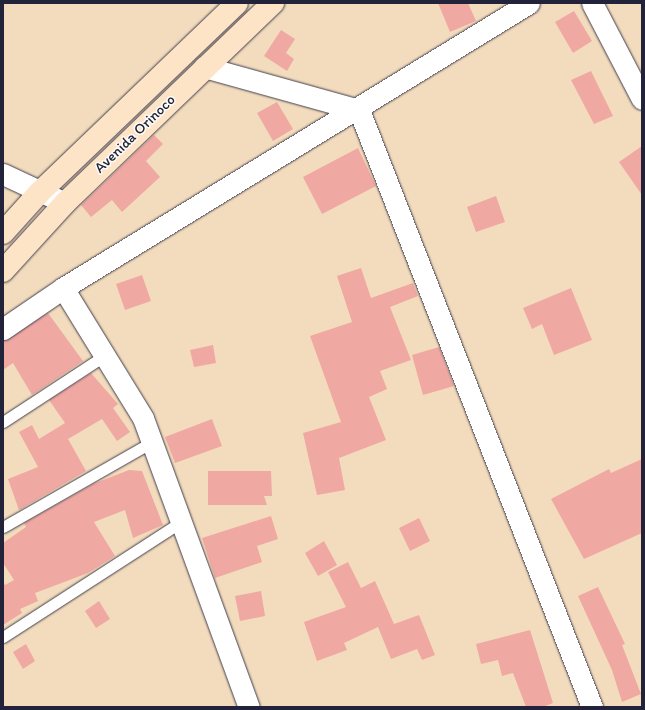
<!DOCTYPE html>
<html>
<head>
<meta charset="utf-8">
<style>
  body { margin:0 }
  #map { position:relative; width:645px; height:710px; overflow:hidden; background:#f3dcbd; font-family:Itim,sans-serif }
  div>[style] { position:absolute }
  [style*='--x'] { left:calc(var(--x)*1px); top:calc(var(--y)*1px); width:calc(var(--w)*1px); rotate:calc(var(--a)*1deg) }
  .building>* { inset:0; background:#f0a8a3 }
  .roads { filter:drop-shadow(0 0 1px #413e4e) drop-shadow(0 0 1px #413e4e) }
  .lane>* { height:11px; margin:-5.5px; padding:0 5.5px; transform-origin:5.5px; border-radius:5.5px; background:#fff }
  .street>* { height:21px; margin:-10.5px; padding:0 10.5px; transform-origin:10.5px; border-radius:10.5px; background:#fff }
  .secondary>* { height:22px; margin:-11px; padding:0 11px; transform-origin:11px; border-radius:11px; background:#fee4c6 }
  span { translate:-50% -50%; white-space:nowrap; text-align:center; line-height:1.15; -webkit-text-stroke:3px #fdfcf7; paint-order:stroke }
  .street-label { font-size:15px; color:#22223b }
  .frame { position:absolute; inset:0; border:4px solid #22223b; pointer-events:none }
</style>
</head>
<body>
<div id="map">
  <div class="building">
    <div style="clip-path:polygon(438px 3px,468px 3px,476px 21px,450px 32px)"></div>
    <div style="clip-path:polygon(574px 11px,592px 41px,573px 53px,555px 22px)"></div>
    <div style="clip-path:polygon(281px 30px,295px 39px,286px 53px,294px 59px,287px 71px,264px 56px)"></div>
    <div style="clip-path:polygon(591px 71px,613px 116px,594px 124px,571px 80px)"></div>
    <div style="clip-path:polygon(277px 102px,293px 129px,273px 141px,257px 113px)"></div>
    <div style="clip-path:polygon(154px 135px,163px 144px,146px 161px,160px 177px,122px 212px,112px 200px,91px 217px,81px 205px)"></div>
    <div style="clip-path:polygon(642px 146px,642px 195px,619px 162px)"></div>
    <div style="clip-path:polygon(358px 148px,376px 186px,322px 214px,303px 177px)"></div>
    <div style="clip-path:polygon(496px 196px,505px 222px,476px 232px,467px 207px)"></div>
    <div style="clip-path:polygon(361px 268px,371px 298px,413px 283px,418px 296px,390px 307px,411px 360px,380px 371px,387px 389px,369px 397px,386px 440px,339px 458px,345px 490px,317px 495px,303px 433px,341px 422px,310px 336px,352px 322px,337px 276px)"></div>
    <div style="clip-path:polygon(142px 275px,151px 301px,125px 310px,116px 284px)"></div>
    <div style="clip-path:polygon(571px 288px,592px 340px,554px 355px,542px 324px,532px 329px,523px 308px)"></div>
    <div style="clip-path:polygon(48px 313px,83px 361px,32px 395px,13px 363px,3px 370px,3px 341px)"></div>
    <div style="clip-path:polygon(213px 345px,216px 363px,194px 367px,190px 350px)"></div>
    <div style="clip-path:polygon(439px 347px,454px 386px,423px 395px,412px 355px)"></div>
    <div style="clip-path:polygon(91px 373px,118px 404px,113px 408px,130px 432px,117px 441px,102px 419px,68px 439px,86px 471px,19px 510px,8px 479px,38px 467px,19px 432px,32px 425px,39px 439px,65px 423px,49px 400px)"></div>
    <div style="clip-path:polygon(212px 419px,222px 446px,175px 463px,165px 437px)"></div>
    <div style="clip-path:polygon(642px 459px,642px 533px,584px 559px,551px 499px,609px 469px,611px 473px)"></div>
    <div style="clip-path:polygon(129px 470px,142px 471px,163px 525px,133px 538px,125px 510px,94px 522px,115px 556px,88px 573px,35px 593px,38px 601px,20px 609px,22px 613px,3px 625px,3px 581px,5px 585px,14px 580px,3px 563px,3px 543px,26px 527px,24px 523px,93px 484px)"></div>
    <div style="clip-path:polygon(208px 471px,271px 471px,272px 496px,264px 496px,267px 505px,208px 505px)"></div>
    <div style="clip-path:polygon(271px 516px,278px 539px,257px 546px,262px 562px,215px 578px,202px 538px)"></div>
    <div style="clip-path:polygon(419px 518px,430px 541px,410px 551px,399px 528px)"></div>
    <div style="clip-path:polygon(324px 541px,337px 565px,318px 576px,305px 553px)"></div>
    <div style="clip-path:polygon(348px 562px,361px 588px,375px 581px,394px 624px,419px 615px,435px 655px,422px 660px,417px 649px,391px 659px,378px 627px,344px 643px,347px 650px,317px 661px,304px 622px,346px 607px,328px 572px)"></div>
    <div style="clip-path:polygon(598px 587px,625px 644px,622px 645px,641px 694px,622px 702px,612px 670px,578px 596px)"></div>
    <div style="clip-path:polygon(261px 591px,265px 616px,240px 621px,235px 596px)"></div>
    <div style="clip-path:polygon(99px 601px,110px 619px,96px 628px,85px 611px)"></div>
    <div style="clip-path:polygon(530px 630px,553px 703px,543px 707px,526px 707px,513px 673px,502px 676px,498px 660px,481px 664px,476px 644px)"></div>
    <div style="clip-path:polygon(26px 644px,35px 661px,23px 669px,13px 652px)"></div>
  </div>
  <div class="roads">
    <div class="lane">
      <div style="--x:3;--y:422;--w:124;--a:-33.2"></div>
      <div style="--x:3;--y:527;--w:172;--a:-29.7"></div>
      <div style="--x:3;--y:637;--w:213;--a:-32.9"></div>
    </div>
    <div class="street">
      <div style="--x:592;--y:3;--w:108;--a:62.5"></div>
      <div style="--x:204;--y:67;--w:161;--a:15.5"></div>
      <div style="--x:359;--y:110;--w:641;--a:68.68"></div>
      <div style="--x:3;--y:174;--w:68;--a:25.1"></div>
      <div style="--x:63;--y:288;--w:153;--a:58.4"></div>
      <div style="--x:143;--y:418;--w:308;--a:69.9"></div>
      <div style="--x:3;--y:329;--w:73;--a:-34.3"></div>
      <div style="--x:63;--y:288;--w:546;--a:-31.45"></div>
    </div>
    <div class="secondary">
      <div style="--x:3;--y:233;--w:54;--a:-48"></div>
      <div style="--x:39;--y:193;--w:274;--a:-43.8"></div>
      <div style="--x:3;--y:271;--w:92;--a:-47.6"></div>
      <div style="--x:65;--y:203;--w:289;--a:-43.9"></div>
    </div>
  </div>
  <div class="street-label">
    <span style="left:135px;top:134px;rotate:-44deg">Avenida Orinoco</span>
  </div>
  <div class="frame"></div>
</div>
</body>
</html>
